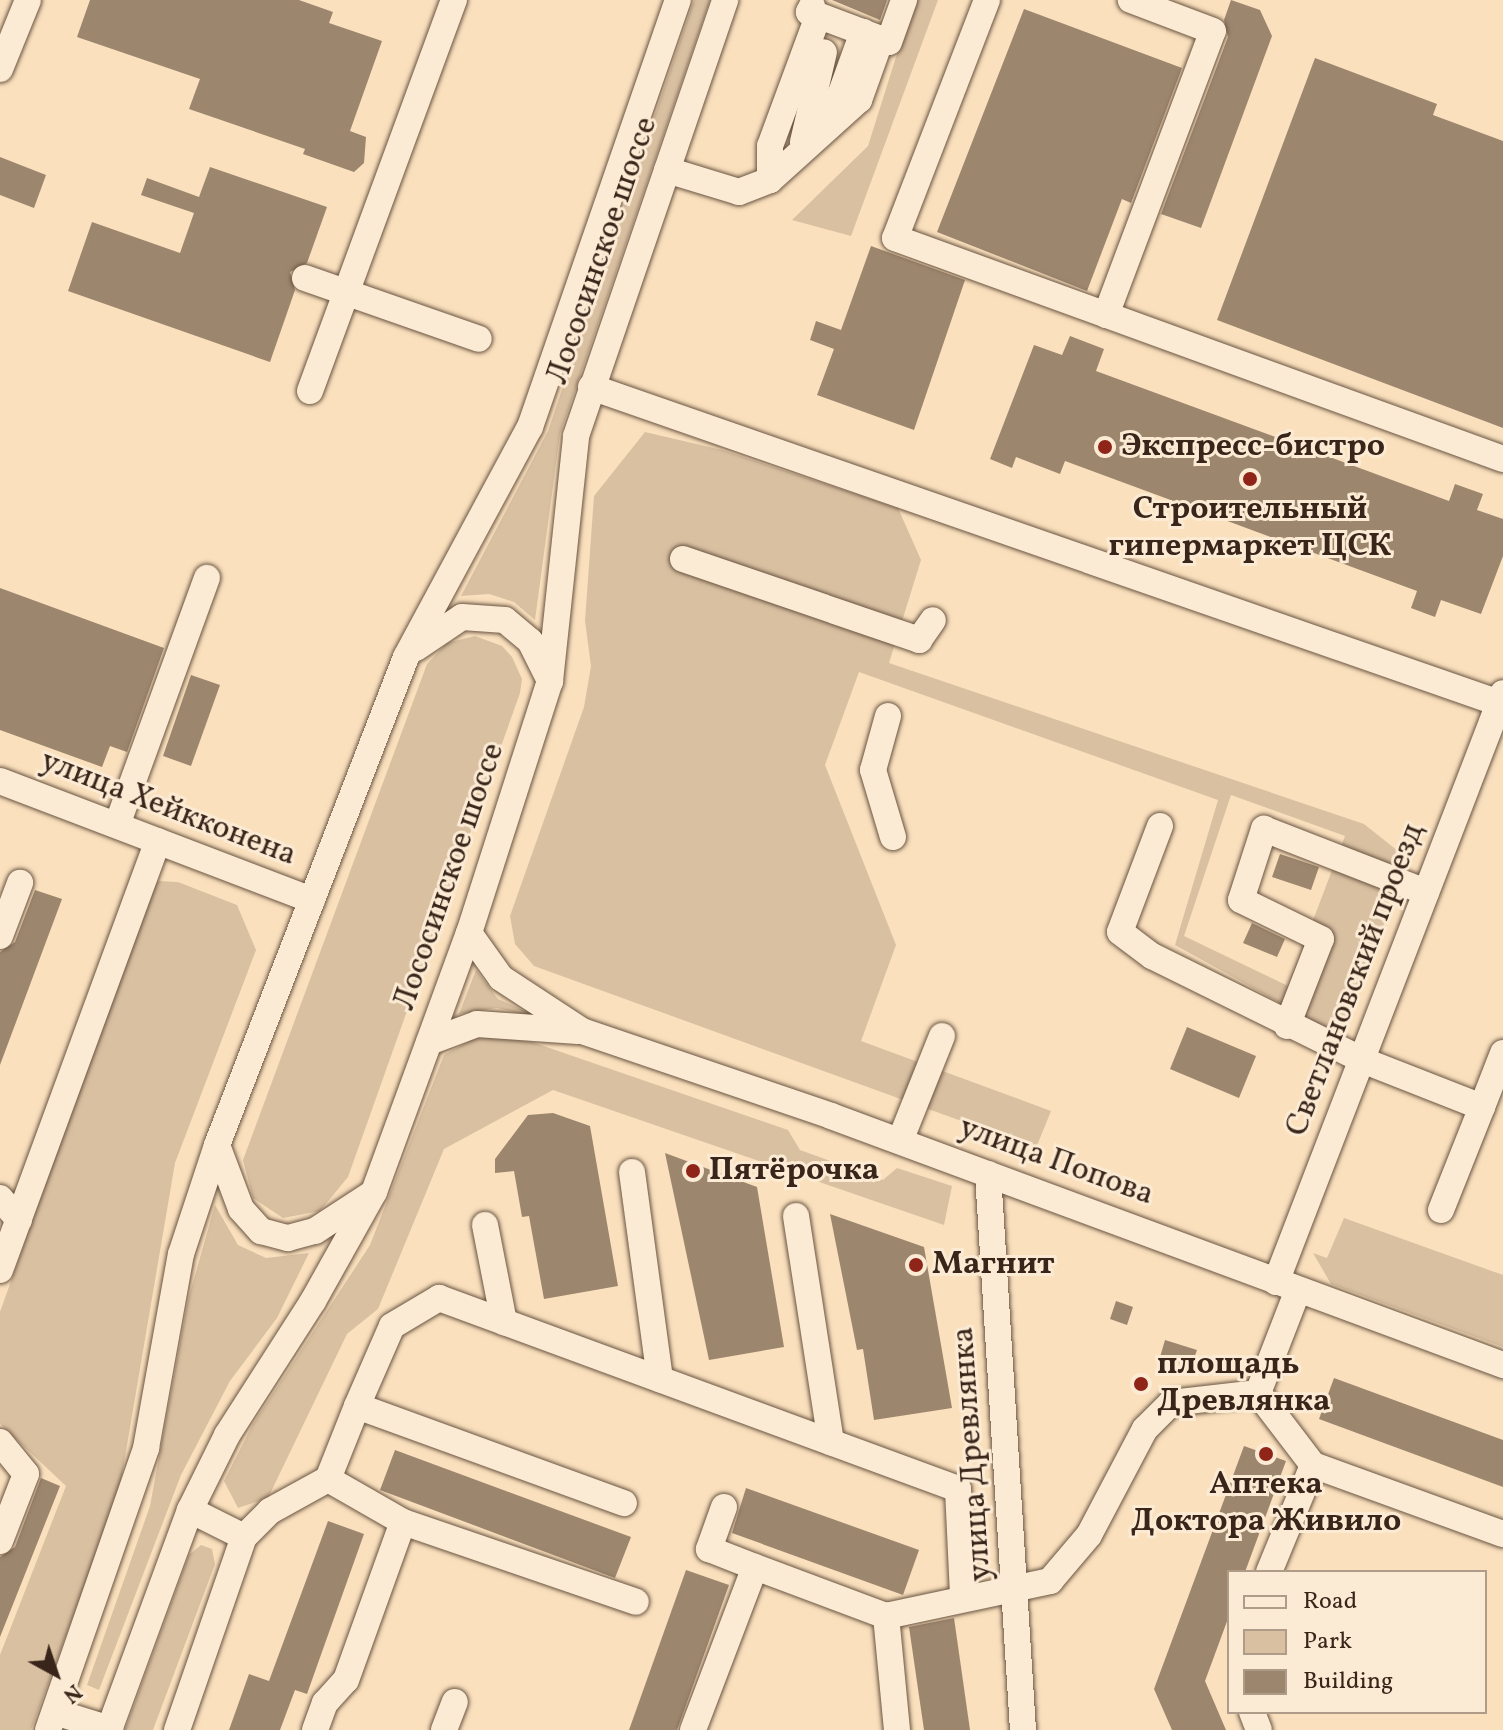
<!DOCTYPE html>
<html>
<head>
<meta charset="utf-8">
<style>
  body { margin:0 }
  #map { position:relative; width:1503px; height:1730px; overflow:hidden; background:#fae0bd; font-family:Vollkorn,serif }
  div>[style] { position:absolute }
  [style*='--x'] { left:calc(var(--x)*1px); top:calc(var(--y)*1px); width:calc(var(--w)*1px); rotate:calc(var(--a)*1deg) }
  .green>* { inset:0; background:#d9c0a1 }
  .building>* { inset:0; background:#9d866e }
  .roads { filter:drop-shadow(0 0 2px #695442) drop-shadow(0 0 2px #695442) }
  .minor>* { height:26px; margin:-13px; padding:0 13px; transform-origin:13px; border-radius:13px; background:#fcebd4 }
  .dots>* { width:22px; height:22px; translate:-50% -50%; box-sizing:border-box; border:4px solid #fcebd4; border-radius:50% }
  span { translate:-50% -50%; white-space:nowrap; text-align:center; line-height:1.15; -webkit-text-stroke:6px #fcebd4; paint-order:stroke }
  .street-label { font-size:32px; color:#392519 }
  .poi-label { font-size:32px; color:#392519; font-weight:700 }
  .left { translate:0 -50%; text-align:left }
  .legend { position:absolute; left:1227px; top:1570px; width:260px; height:144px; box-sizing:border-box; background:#fcebd4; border:2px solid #ae9c89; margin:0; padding:10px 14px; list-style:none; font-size:24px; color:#392519 }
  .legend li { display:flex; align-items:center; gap:16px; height:40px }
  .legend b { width:40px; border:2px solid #ae9c89 }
  .north { position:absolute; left:16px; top:1634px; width:80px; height:80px; -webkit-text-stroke:6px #fcebd4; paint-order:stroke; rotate:140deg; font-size:22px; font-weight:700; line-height:32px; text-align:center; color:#392519 }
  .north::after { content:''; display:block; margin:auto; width:28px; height:36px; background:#392519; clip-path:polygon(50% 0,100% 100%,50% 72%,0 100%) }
</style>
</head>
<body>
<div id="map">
  <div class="green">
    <div style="clip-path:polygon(694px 0,710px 0,560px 434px,535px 620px,514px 602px,489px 594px,461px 596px,548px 431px)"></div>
    <div style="clip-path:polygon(914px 0,938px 0,851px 236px,792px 220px,868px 146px)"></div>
    <div style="clip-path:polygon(evenodd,645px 432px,722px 450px,898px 508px,921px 560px,889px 663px,1364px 824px,1408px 859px,1342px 1037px,1175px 945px,1218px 800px,859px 672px,825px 765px,896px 945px,861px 1041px,1051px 1111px,1036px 1148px,534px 966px,515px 944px,510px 916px,584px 707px,591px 666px,585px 621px,594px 496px,645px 432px,1231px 795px,1345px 836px,1288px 986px,1184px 936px,1231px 795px)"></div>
    <div style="clip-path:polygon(475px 636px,502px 646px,512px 657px,522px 679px,520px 693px,348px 1177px,320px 1211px,283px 1218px,253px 1198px,243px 1160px,427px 664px,447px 643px)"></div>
    <div style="clip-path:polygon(159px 881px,178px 882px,237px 905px,256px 950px,175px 1163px,119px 1492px,31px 1730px,0 1730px,0 1655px,66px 1486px,0 1424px,0 1312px,151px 888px)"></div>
    <div style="clip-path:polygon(476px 970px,498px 999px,545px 1020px,497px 1008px,459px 1014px)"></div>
    <div style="clip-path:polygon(479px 1036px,532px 1042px,788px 1130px,800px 1150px,883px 1180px,897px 1168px,952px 1186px,944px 1225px,553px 1090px,444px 1149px,378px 1309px,347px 1334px,268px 1498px,238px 1508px,224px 1481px,253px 1424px,370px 1245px,444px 1055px)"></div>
    <div style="clip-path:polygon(215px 1205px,238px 1245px,266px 1258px,309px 1253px,277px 1318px,230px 1381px,181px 1475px,99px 1690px,87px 1685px,150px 1506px,188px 1300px)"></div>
    <div style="clip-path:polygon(1344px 1218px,1503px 1275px,1503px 1347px,1331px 1284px,1313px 1253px,1327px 1258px)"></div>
    <div style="clip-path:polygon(201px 1545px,212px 1549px,215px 1564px,153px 1730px,125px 1730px,189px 1555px)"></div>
  </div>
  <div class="building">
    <div style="clip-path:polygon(90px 0,299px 0,333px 12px,329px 23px,382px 41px,350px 131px,366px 137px,364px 163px,354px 172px,303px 154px,305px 149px,189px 109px,200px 79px,77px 37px)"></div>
    <div style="clip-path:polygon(832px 0,887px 0,880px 20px)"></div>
    <div style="clip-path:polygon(1231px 0,1260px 10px,1272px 36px,1201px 228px,1161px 214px,1228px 37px,1224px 20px)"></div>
    <div style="clip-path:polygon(1024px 9px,1182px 68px,1131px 203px,1122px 199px,1087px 291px,937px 232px)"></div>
    <div style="clip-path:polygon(1315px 58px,1437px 104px,1433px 115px,1503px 141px,1503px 428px,1217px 320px)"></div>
    <div style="clip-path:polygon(0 157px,46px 175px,34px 208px,0 195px)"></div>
    <div style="clip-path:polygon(210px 167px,327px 207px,307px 263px,290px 272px,295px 290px,270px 362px,68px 291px,92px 222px,180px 253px,194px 213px,141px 195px,147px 178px,199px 197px)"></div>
    <div style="clip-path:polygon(871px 246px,965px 280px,914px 430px,817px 395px,834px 349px,810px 340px,816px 321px,841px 330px)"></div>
    <div style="clip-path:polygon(1070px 336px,1104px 349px,1096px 371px,1449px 501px,1455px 484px,1483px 494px,1477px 510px,1503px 519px,1503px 556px,1481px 614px,1441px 600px,1435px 617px,1411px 608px,1417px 591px,1065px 461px,1060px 474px,1016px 457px,1012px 468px,990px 459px,1034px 345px,1062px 355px)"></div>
    <div style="clip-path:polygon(0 588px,164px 648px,127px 752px,110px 746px,102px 767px,0 730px)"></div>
    <div style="clip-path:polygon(191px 675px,220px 685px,191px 766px,163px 756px)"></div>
    <div style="clip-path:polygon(1280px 854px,1319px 867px,1311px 890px,1272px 877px)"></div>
    <div style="clip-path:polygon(35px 890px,62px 899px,0 1065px,0 952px,15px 942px)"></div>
    <div style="clip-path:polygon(1252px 923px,1285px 939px,1277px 957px,1243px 943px)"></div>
    <div style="clip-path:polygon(1187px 1027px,1256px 1056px,1239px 1098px,1170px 1069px)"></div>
    <div style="clip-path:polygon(553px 1113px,590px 1126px,618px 1286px,544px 1299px,529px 1216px,522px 1217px,514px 1171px,495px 1173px,495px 1159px,528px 1115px)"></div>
    <div style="clip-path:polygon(665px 1153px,757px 1187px,784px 1347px,709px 1360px)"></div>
    <div style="clip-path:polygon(830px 1214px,924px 1247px,952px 1408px,874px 1420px,863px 1349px,857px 1350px)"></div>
    <div style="clip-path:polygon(1116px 1301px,1133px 1307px,1127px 1325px,1110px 1319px)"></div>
    <div style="clip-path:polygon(1165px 1340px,1197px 1350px,1191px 1367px,1160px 1357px)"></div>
    <div style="clip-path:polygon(1334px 1378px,1503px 1440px,1503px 1487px,1319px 1419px)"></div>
    <div style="clip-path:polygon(1244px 1446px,1286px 1461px,1245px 1572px,1229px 1572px,1229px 1616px,1205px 1681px,1226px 1730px,1172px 1730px,1154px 1689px)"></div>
    <div style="clip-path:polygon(395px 1450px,631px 1537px,615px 1578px,380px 1490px)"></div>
    <div style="clip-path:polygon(41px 1478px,60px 1486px,0 1637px,0 1557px,15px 1547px)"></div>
    <div style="clip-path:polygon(746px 1488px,919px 1550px,903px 1595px,732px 1533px)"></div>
    <div style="clip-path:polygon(328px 1521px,364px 1534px,307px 1694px,295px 1690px,280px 1730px,229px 1730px,249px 1674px,269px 1681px)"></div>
    <div style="clip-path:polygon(686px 1570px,729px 1585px,677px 1730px,629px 1730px)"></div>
    <div style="clip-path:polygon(954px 1618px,970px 1730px,924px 1730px,909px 1627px)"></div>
  </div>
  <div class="roads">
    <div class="minor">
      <div style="--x:987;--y:0;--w:255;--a:111.1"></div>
      <div style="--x:895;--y:238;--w:647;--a:19.98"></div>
      <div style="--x:812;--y:6;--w:7;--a:117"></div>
      <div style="--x:809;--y:12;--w:85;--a:20.6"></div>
      <div style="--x:889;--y:42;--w:45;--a:-70.3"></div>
      <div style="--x:0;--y:69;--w:74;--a:-67.9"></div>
      <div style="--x:823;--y:120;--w:32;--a:-56"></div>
      <div style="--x:841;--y:93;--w:65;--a:-70.2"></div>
      <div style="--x:803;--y:142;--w:92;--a:-76.9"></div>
      <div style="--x:667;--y:170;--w:75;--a:17"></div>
      <div style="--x:739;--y:192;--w:33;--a:-21"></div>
      <div style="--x:770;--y:180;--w:120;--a:-42"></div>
      <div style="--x:859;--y:100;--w:65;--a:-70.2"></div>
      <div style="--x:770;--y:180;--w:34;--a:-90"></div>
      <div style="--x:770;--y:146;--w:139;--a:-69.7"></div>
      <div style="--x:305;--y:278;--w:184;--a:19.3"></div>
      <div style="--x:1106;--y:315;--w:303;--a:-69.4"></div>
      <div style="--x:1213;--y:31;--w:88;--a:-159.3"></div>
      <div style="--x:591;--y:387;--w:961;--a:19.19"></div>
      <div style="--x:310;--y:391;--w:417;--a:-69.8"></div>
      <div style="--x:683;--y:559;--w:250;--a:18.9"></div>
      <div style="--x:919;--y:640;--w:24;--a:-55"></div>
      <div style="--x:416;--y:648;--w:55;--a:-34"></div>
      <div style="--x:462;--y:617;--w:43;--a:4"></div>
      <div style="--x:505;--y:620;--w:33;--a:40"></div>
      <div style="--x:530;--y:641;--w:45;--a:63.4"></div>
      <div style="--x:888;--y:716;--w:56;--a:105.5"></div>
      <div style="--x:873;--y:770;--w:70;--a:73.4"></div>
      <div style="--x:0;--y:781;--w:334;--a:20.9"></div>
      <div style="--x:117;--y:825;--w:263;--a:-70"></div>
      <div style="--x:1160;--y:826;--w:113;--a:110.7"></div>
      <div style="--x:1120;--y:932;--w:40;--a:37"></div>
      <div style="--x:1152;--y:956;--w:234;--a:26.3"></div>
      <div style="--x:1362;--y:1060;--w:129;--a:21.4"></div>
      <div style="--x:1482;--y:1107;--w:58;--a:-68.7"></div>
      <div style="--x:469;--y:933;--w:55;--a:54.6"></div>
      <div style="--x:501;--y:978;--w:97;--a:33.2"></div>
      <div style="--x:582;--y:1031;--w:263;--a:18.8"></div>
      <div style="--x:831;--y:1116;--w:717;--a:20.33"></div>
      <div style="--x:0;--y:936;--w:57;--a:-69.3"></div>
      <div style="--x:1287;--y:1026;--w:93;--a:-68.7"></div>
      <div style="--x:1321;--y:939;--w:89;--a:-154"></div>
      <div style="--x:1241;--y:900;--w:75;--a:-72.1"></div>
      <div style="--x:1264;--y:829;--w:174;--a:21.3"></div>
      <div style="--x:429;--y:1042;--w:51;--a:-20.6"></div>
      <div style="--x:477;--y:1024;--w:101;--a:4"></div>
      <div style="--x:900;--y:1141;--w:113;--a:-68.2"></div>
      <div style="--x:217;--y:1145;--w:68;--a:69.4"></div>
      <div style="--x:241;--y:1209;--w:30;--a:48"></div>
      <div style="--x:261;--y:1231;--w:28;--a:15"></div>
      <div style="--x:288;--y:1238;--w:28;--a:-15"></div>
      <div style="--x:315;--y:1231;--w:66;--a:-33.2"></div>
      <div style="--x:632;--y:1172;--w:209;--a:82.3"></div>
      <div style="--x:988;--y:1174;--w:557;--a:86.4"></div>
      <div style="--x:0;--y:1198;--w:29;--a:49"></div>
      <div style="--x:1441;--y:1210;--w:111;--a:-68.3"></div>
      <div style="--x:796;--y:1216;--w:229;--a:81.2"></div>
      <div style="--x:485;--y:1225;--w:99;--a:78.9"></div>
      <div style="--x:0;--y:1270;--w:457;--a:-69.8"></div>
      <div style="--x:1276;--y:1282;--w:631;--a:-68.92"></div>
      <div style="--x:1258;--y:1393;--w:91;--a:52.6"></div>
      <div style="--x:1313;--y:1465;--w:202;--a:20"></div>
      <div style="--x:1258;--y:1393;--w:110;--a:-68.8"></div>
      <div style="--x:357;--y:1406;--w:87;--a:-66.4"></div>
      <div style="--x:392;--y:1326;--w:55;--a:-30.8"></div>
      <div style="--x:439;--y:1298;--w:553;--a:20.2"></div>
      <div style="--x:958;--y:1489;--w:108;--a:87.3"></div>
      <div style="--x:0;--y:1442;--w:41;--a:50.9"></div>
      <div style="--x:26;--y:1474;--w:72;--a:111.2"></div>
      <div style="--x:328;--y:1479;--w:79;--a:-68.3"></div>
      <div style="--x:357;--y:1406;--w:284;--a:20"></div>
      <div style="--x:724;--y:1507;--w:45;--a:109.7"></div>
      <div style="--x:709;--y:1549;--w:49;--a:21.4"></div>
      <div style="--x:190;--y:1510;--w:60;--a:26.6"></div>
      <div style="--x:1269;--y:1572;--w:116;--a:-67.6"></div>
      <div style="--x:55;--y:1712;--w:58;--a:17.2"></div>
      <div style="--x:1252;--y:1712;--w:19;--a:69"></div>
      <div style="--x:48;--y:1730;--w:299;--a:-70.8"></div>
      <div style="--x:146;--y:1448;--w:197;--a:-79.8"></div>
      <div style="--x:181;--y:1254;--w:115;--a:-71.7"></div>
      <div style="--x:217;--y:1145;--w:523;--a:-68.83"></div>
      <div style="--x:406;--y:657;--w:261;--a:-61.7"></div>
      <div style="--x:530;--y:427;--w:452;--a:-70.9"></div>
      <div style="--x:109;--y:1730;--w:234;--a:-69.8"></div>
      <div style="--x:190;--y:1510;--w:84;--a:-63.7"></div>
      <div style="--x:227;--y:1435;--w:159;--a:-57.3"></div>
      <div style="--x:313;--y:1301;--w:125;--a:-60.8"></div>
      <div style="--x:374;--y:1192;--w:276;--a:-69.9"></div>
      <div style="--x:469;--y:933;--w:265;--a:-72.2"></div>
      <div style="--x:550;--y:681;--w:246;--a:-83.9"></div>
      <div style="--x:576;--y:436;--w:461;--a:-71.1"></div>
      <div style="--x:177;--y:1730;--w:204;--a:-70.9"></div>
      <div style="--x:244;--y:1537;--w:37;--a:-45"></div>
      <div style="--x:270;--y:1511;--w:66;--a:-28.9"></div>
      <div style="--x:328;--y:1479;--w:86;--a:29.8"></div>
      <div style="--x:403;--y:1522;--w:246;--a:18.9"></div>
      <div style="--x:315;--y:1730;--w:29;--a:-70"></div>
      <div style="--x:325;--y:1703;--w:31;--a:-48"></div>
      <div style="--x:346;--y:1680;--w:168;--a:-70.2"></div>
      <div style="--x:444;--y:1730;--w:30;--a:-69"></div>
      <div style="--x:693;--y:1730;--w:174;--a:-69.2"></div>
      <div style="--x:755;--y:1567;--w:140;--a:20.5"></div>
      <div style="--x:897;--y:1730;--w:115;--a:-95.5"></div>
      <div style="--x:886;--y:1616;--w:168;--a:-12"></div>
      <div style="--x:1050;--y:1581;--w:60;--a:-49.7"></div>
      <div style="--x:1089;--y:1535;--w:120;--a:-62.2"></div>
      <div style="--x:1145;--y:1429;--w:37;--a:-45"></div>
      <div style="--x:1171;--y:1403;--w:88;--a:-6.6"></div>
    </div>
  </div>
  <div class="dots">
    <div style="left:1105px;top:447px;background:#8f2418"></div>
    <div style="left:1250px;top:479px;background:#8f2418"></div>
    <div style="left:693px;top:1171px;background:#8f2418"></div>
    <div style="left:916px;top:1265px;background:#8f2418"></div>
    <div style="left:1141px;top:1384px;background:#8f2418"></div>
    <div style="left:1266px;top:1454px;background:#8f2418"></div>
  </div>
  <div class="street-label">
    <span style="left:603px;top:251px;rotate:-71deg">Лососинское шоссе</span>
    <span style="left:168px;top:809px;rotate:21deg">улица Хейкконена</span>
    <span style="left:450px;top:877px;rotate:-71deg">Лососинское шоссе</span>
    <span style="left:1356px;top:980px;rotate:-69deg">Светлановский проезд</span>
    <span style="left:1056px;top:1162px;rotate:20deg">улица Попова</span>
    <span style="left:973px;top:1454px;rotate:-94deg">улица Древлянка</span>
  </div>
  <div class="poi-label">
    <span class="left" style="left:1121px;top:447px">Экспресс-бистро</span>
    <span style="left:1250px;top:529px">Строительный<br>гипермаркет ЦСК</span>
    <span class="left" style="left:709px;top:1171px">Пятёрочка</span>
    <span class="left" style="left:932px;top:1265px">Магнит</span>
    <span class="left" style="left:1157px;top:1384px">площадь<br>Древлянка</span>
    <span style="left:1266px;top:1504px">Аптека<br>Доктора Живило</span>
  </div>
  <ul class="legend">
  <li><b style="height:10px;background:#fcebd4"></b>Road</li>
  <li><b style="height:22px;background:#d9c0a1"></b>Park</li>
  <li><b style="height:22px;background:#9d866e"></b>Building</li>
  </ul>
  <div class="north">N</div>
</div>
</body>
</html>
